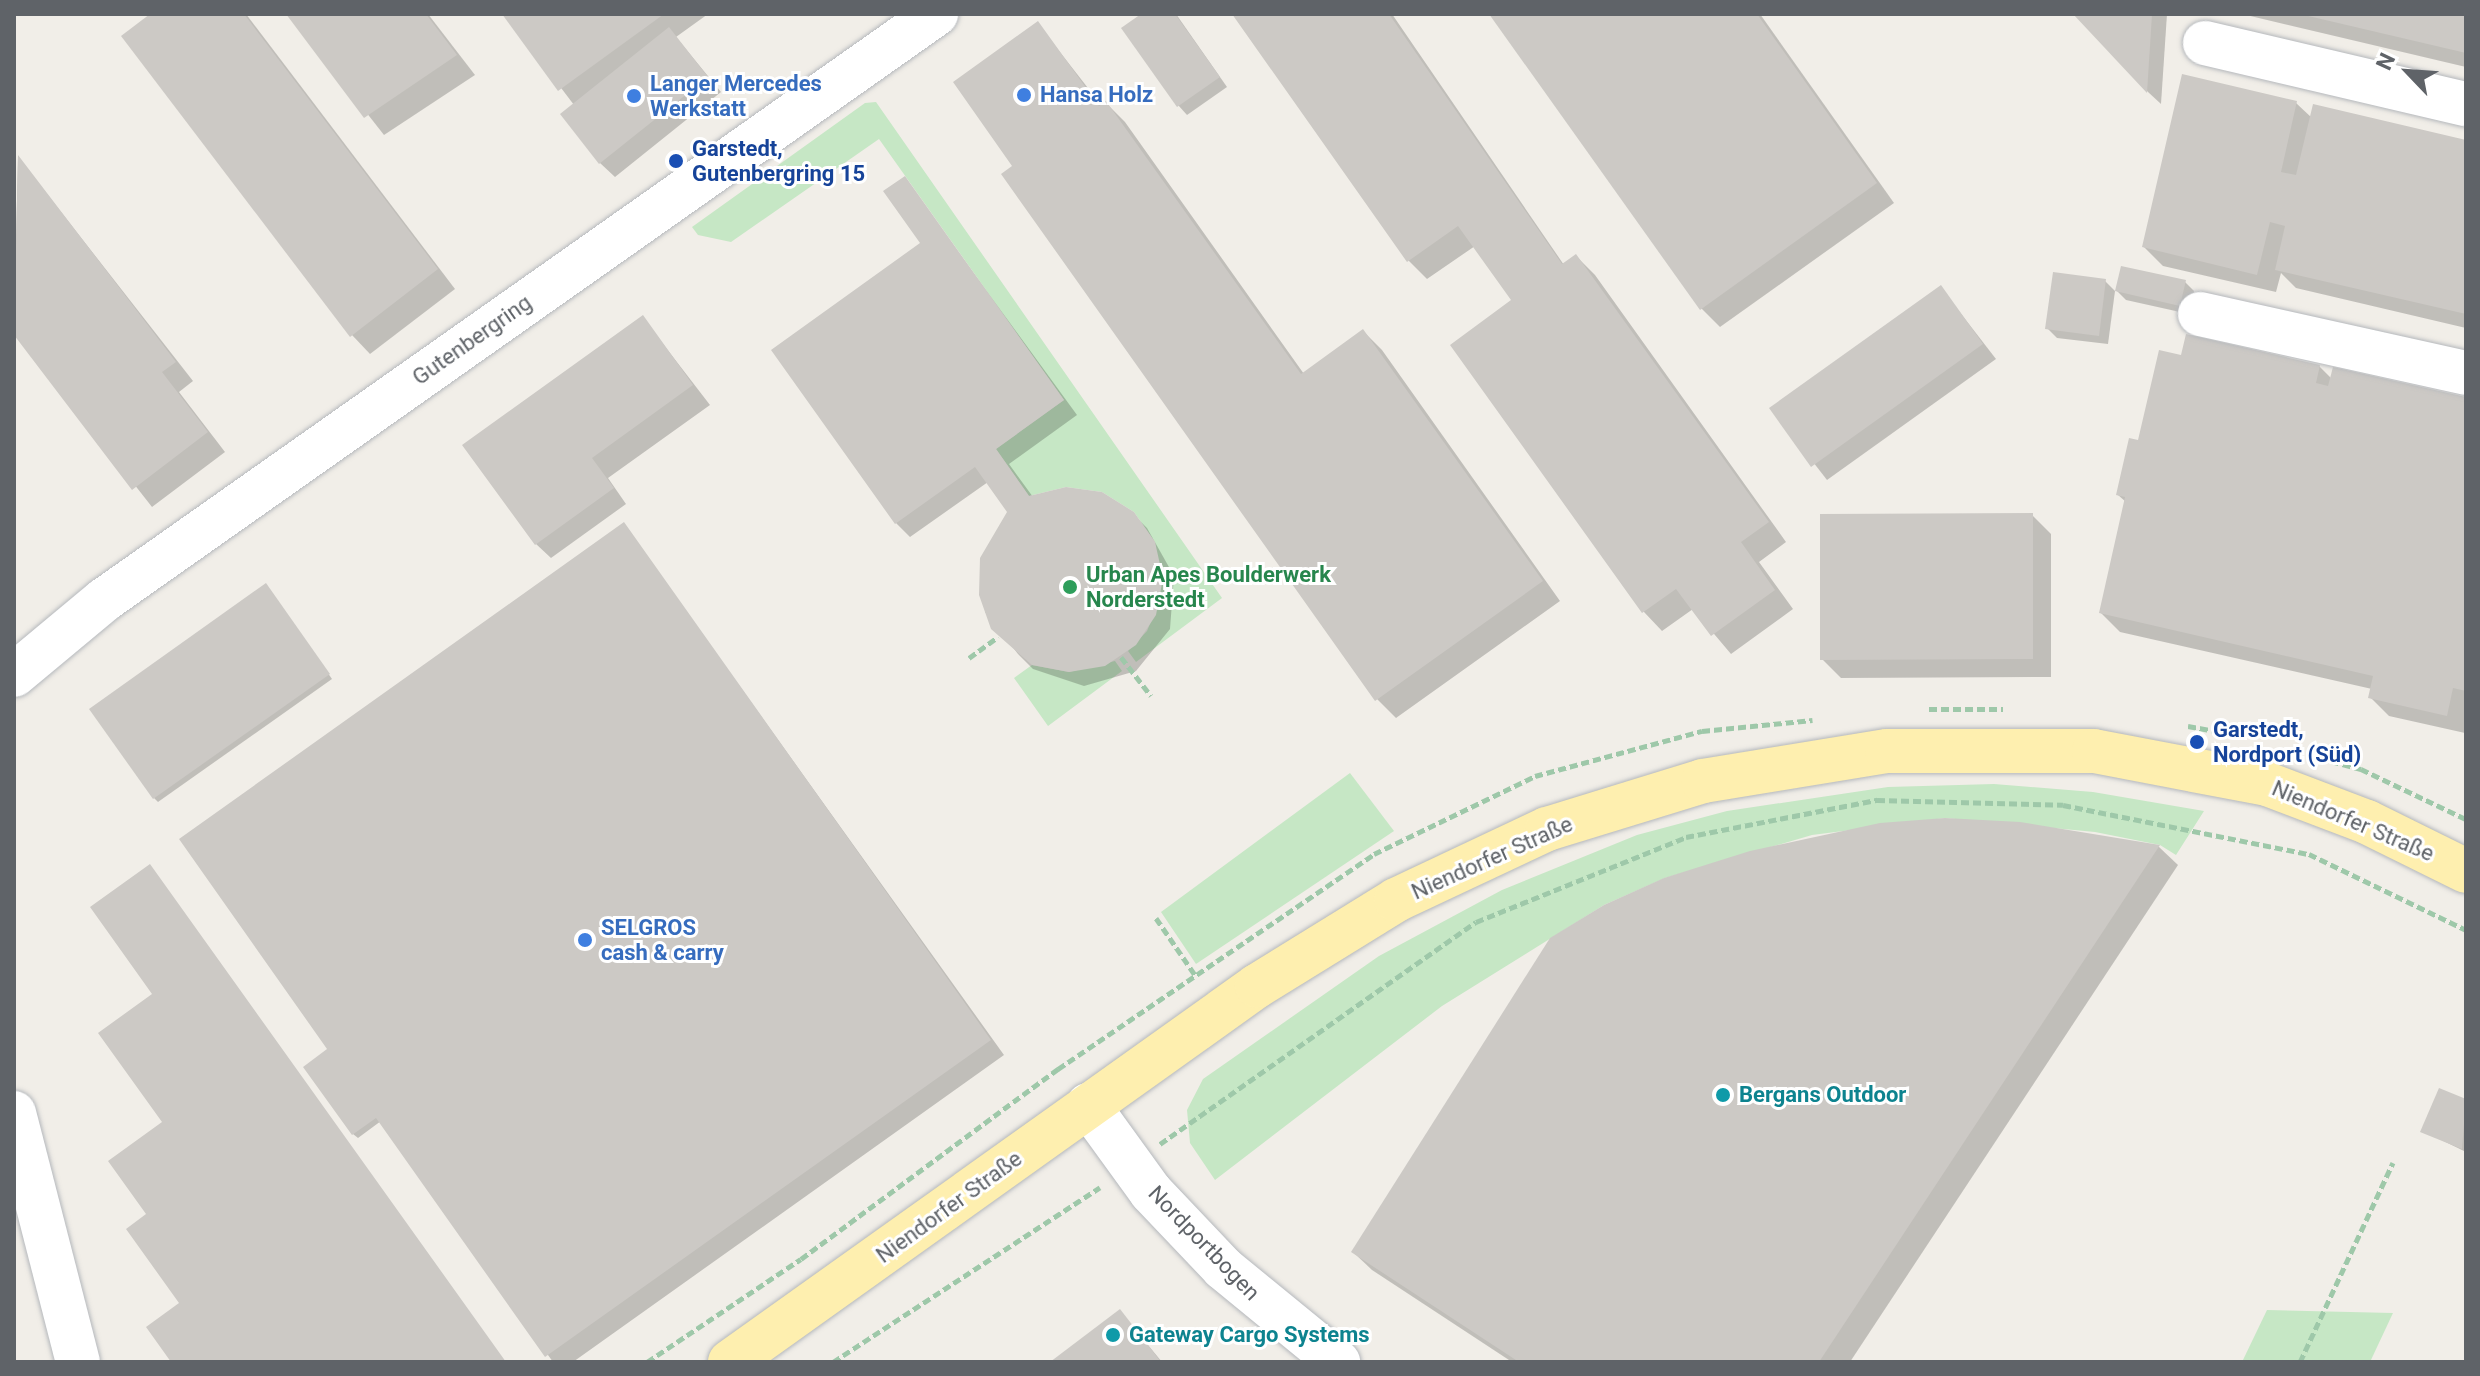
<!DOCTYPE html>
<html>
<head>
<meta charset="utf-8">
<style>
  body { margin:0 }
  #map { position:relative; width:2480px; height:1376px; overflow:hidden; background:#f1eee8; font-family:Roboto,sans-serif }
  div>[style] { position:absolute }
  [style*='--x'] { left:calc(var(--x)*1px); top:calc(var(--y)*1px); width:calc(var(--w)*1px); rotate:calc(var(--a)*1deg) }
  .green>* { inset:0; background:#c6e7c5 }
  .shadow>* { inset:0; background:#0003 }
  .building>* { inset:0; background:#ccc9c5 }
  .path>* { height:5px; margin-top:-2.5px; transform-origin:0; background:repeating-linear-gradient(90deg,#9ec8a9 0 8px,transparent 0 12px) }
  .roads { filter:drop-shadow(0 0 2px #b5b8bc) drop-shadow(0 0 2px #b5b8bc) }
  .minor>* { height:44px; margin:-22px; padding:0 22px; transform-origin:22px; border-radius:22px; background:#fff }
  .major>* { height:44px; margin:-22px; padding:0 22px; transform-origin:22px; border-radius:22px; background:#feefaf }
  .dots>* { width:22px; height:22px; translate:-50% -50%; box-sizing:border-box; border:4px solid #fff; border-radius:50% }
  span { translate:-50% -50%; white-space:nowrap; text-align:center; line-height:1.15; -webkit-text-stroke:6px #fff; paint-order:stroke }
  .shop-label { font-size:22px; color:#366cbe; font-weight:700 }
  .left { translate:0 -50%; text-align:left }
  .transit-label { font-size:22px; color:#164399; font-weight:700 }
  .street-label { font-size:22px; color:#5f6368 }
  .leisure-label { font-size:22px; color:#27864d; font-weight:700 }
  .culture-label { font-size:22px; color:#0d838f; font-weight:700 }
  .frame { position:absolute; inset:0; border:16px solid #5f6368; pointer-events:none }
  .north { position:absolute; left:2368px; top:32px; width:80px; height:80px; -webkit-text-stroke:6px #fff; paint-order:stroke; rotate:295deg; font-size:22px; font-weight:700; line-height:32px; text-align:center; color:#5f6368 }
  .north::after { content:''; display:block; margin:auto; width:28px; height:36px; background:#5f6368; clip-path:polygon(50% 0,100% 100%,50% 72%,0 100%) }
</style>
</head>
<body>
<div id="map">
  <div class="green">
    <div style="clip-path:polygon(876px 102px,1222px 598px,1136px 662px,1128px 651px,1147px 631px,1161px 597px,1155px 542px,1134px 512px,1102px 492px,1066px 487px,1029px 496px,996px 449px,1064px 400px,879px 139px,731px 242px,698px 235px,692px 227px,865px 103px)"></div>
    <div style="clip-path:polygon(1115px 661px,1122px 671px,1048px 726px,1014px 678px,1032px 665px,1069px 672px)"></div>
    <div style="clip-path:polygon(1350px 773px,1394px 831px,1196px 964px,1161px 912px)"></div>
    <div style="clip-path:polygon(1994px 784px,2093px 792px,2204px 811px,2176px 855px,2160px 845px,2095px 832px,1945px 818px,1812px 835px,1665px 878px,1604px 905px,1442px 1006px,1215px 1180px,1190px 1143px,1187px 1110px,1203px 1079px,1379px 956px,1502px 890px,1637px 835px,1727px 811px,1888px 787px)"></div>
    <div style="clip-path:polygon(2267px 1310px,2393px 1313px,2370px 1362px,2242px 1362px)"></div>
  </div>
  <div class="shadow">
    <div style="clip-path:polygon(153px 14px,246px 14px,455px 289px,370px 354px,352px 335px)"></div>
    <div style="clip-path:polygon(289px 14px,428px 14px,475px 75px,384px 135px)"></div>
    <div style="clip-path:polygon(505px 14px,708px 14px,676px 37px,721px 92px,615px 177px,600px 163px,574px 105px)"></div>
    <div style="clip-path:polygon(1144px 14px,1176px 14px,1227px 87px,1187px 115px,1178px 105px)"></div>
    <div style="clip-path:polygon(1234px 14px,1392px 14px,1564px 265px,1576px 256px,1595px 275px,1786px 542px,1759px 562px,1793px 609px,1731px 654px,1693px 609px,1662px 631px,1644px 612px,1514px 301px,1475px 246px,1427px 279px,1409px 261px)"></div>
    <div style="clip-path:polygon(1492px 14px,1760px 14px,1894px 203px,1720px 327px,1701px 308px)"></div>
    <div style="clip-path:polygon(2076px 14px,2167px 14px,2161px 104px,2148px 92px)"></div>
    <div style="clip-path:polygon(2242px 14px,2466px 14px,2466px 67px)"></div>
    <div style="clip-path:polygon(1038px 24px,1102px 106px,1106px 103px,1125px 122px,1304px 374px,1363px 331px,1382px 350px,1560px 601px,1396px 718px,1377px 699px,1015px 167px)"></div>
    <div style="clip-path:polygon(2296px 103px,2312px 118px,2466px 142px,2466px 328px,2296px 288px,2281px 273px,2276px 292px,2163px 266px,2144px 247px)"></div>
    <div style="clip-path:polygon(18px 157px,193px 381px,179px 392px,225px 452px,152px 507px,14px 331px)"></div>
    <div style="clip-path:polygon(905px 179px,1077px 415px,1009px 464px,1033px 497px,1132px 513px,1147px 528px,1174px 576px,1170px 629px,1136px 671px,1084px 686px,1033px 669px,1018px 654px,985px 612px,1010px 512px,988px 482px,910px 537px,896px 523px,923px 243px)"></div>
    <div style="clip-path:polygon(2105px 281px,2115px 291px,2108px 344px,2057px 338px,2047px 328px)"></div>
    <div style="clip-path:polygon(2185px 282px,2194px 291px,2189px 314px,2126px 300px,2117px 291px)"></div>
    <div style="clip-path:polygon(1941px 288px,1996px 359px,1827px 480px,1772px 409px)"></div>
    <div style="clip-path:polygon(643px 318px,710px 405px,608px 478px,626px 504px,551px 558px,536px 544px)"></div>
    <div style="clip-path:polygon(2182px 357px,2319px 366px,2332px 379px,2466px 399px,2465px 733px,2389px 716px,2370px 697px,2372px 689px,2120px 632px,2101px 613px,2126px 502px,2118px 495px)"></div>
    <div style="clip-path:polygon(2032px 515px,2051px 534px,2051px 677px,1841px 678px,1822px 659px)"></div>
    <div style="clip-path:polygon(624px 525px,1004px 1055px,573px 1362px,553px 1362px,381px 1121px,358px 1138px,353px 1134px,334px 1058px)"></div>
    <div style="clip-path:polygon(270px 590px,332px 679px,158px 802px,154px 798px)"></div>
    <div style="clip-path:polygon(2020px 824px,2159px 847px,2178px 865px,1850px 1362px,1512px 1362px,1372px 1270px,1353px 1252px)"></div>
    <div style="clip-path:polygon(2440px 1090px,2466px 1101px,2466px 1152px,2423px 1131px)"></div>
    <div style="clip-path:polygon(1120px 1311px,1162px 1362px,1053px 1362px)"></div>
  </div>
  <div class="building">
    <div style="clip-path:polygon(150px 14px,244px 14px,438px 269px,350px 337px,121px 36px)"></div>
    <div style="clip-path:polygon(286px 14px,426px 14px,457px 55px,364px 118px)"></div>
    <div style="clip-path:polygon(502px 14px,664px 14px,558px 91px)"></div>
    <div style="clip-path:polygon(1141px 14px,1175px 14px,1220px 77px,1177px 107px,1121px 28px)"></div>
    <div style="clip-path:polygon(1232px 14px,1389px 14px,1562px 264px,1576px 254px,1769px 522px,1741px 542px,1775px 590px,1711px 636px,1676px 589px,1642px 613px,1450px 345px,1511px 300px,1458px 226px,1407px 262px)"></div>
    <div style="clip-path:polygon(1489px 14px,1757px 14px,1877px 183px,1700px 310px)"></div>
    <div style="clip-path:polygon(2073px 14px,2152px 14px,2147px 93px)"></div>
    <div style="clip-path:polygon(2304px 14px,2466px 14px,2466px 53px,2304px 15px)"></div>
    <div style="clip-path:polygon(1038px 21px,1099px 106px,1106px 101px,1301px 374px,1363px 329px,1543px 581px,1375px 701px,1001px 174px,1012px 166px,953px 82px)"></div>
    <div style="clip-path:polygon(669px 27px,708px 77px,599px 164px,560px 114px)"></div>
    <div style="clip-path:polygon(2182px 74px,2297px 101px,2281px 172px,2296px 175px,2313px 104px,2466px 140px,2466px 314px,2275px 270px,2285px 226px,2270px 222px,2257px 275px,2142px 247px)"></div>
    <div style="clip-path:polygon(18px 155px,176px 362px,162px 372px,208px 432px,132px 490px,14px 335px)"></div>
    <div style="clip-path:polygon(905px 176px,1064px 400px,996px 449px,1029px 496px,1066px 487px,1102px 492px,1134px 512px,1155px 542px,1163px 578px,1156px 615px,1136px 645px,1105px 666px,1069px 672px,1032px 665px,991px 629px,979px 595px,980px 558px,1007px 512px,975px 467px,895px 524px,771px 350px,920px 243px,883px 191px)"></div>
    <div style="clip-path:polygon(2121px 266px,2186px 280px,2180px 306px,2115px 291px)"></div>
    <div style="clip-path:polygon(2053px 272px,2106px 279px,2099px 336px,2045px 329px)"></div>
    <div style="clip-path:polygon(1941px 285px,1983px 344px,1811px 467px,1769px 408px)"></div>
    <div style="clip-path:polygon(643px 315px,693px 385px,592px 458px,614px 488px,535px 545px,462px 445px)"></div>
    <div style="clip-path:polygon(2186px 334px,2320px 365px,2316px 383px,2328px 386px,2333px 367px,2466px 397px,2466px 691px,2453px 688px,2447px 716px,2368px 698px,2373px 676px,2099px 613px,2125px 497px,2116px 495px,2129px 438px,2138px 440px,2159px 350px,2181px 355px)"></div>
    <div style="clip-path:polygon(2033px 513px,2033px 659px,1820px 660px,1820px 514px)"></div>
    <div style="clip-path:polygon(624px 522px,991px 1040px,545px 1357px,376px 1118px,352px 1135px,303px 1067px,327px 1049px,179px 839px)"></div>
    <div style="clip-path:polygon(266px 583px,330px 674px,153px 799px,89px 709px)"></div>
    <div style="clip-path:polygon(1945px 818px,2020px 822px,2160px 845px,1819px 1362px,1519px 1362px,1351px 1252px,1550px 938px,1604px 905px,1664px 878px,1750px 851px,1880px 823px)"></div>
    <div style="clip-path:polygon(150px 864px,506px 1362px,171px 1362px,146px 1327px,179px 1303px,126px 1229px,146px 1214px,108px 1161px,162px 1122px,98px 1033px,152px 994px,90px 907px)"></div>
    <div style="clip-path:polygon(2439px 1088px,2466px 1099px,2462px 1149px,2420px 1132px)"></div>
    <div style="clip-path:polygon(1120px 1309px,1161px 1362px,1050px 1362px)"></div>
  </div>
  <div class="path">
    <div style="--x:1121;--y:657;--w:49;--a:52.4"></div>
    <div style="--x:969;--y:658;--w:36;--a:-36"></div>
    <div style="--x:1929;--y:709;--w:74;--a:0"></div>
    <div style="--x:2188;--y:726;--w:50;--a:10.4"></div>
    <div style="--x:2308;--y:755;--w:55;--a:14.8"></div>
    <div style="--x:2361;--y:769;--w:116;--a:25.5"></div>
    <div style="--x:1156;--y:918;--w:69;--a:55.6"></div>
    <div style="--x:1160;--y:1144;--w:386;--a:-35.1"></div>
    <div style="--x:1476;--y:922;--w:227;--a:-22"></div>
    <div style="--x:1686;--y:837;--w:195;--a:-11"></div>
    <div style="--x:1877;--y:800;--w:186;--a:1.5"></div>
    <div style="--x:2063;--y:805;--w:251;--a:11.3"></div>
    <div style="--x:2309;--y:854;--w:174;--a:25.8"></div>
    <div style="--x:647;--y:1362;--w:185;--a:-33.8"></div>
    <div style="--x:801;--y:1259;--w:320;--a:-36.5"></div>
    <div style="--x:1058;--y:1069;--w:382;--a:-34.2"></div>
    <div style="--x:1374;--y:854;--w:179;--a:-25.8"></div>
    <div style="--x:1535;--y:776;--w:173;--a:-15.1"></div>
    <div style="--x:1702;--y:731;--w:111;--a:-5.7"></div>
    <div style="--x:833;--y:1362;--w:319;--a:-33.2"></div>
    <div style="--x:2300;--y:1362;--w:220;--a:-65"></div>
  </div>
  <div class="roads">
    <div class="minor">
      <div style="--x:2205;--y:43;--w:268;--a:13.2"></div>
      <div style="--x:2200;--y:314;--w:272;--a:12.5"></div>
      <div style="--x:14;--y:675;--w:117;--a:-39.8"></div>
      <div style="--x:104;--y:600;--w:1018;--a:-35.16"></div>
      <div style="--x:1088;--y:1105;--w:107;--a:54.1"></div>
      <div style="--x:1151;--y:1192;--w:105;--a:46.5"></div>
      <div style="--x:1223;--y:1268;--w:149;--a:39.3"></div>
      <div style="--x:14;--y:1113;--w:257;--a:75.6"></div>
    </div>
    <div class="major">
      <div style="--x:730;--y:1362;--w:647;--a:-35.51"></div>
      <div style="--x:1257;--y:986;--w:163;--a:-31.7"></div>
      <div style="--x:1396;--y:900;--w:167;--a:-25.2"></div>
      <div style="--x:1547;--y:829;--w:163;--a:-17.1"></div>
      <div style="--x:1703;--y:781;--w:186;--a:-9.3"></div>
      <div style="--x:1887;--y:751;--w:207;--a:0"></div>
      <div style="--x:2094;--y:751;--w:176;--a:10.8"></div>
      <div style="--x:2267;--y:784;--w:107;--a:20.8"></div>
      <div style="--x:2367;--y:822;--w:110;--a:26.3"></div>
    </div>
  </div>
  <div class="dots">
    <div style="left:1024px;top:95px;background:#3f7fe0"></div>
    <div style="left:634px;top:96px;background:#3f7fe0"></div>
    <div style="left:676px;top:161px;background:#1a4fb4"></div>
    <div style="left:1070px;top:587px;background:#2e9e5b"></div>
    <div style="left:2197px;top:742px;background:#1a4fb4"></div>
    <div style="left:585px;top:940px;background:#3f7fe0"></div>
    <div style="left:1723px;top:1095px;background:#0f9aa8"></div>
    <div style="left:1113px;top:1335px;background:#0f9aa8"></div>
  </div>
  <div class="shop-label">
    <span class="left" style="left:650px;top:96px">Langer Mercedes<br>Werkstatt</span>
    <span class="left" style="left:1040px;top:95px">Hansa Holz</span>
    <span class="left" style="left:601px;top:940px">SELGROS<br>cash &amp; carry</span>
  </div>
  <div class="transit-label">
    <span class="left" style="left:692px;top:161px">Garstedt,<br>Gutenbergring 15</span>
    <span class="left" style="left:2213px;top:742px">Garstedt,<br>Nordport (Süd)</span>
  </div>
  <div class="street-label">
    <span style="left:472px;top:340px;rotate:-35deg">Gutenbergring</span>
    <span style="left:2353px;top:821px;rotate:23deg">Niendorfer Straße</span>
    <span style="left:1492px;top:858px;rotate:-24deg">Niendorfer Straße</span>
    <span style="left:949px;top:1207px;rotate:-36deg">Niendorfer Straße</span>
    <span style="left:1204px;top:1243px;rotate:46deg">Nordportbogen</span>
  </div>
  <div class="leisure-label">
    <span class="left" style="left:1086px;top:587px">Urban Apes Boulderwerk<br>Norderstedt</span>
  </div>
  <div class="culture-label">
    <span class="left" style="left:1739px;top:1095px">Bergans Outdoor</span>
    <span class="left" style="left:1129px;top:1335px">Gateway Cargo Systems</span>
  </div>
  <div class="frame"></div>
  <div class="north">N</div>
</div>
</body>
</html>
